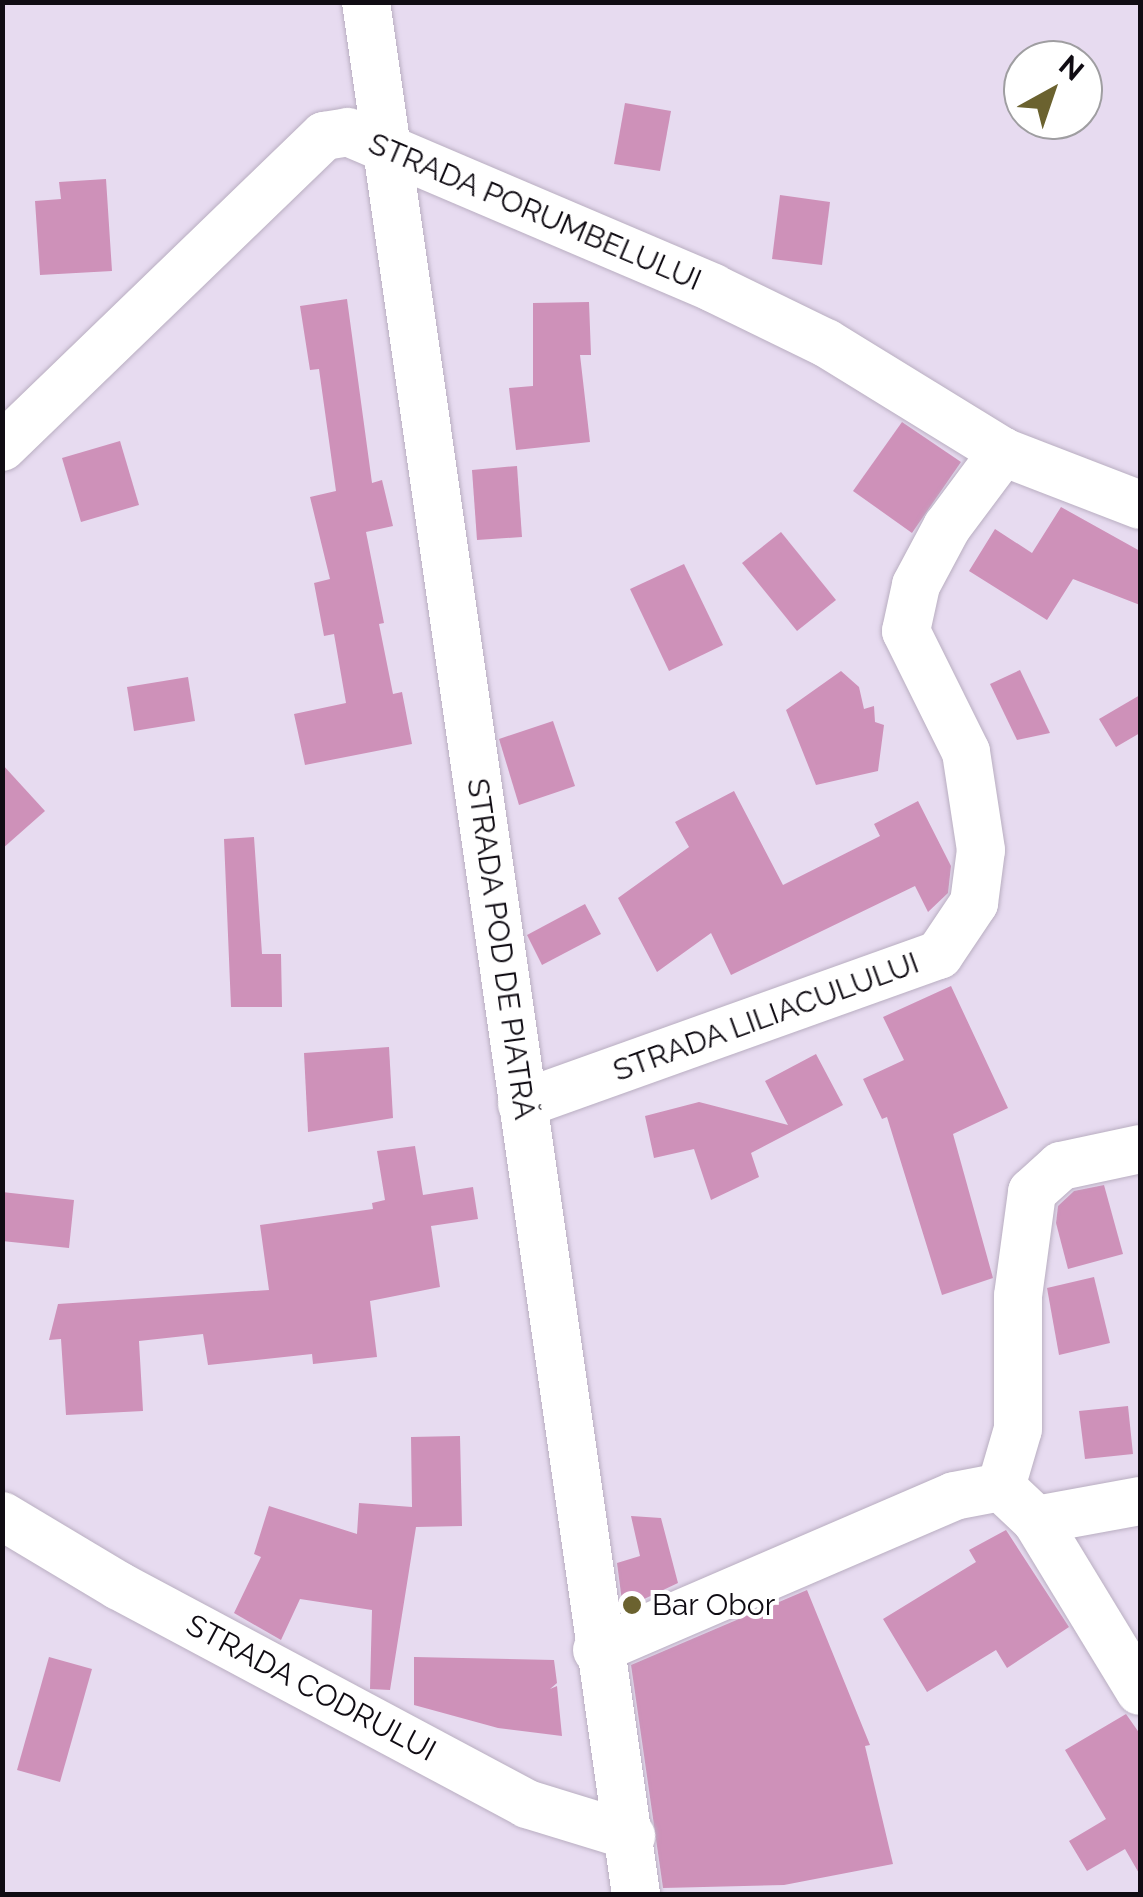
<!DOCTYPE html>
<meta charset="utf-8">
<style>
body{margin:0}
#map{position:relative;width:1143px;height:1897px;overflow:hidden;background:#e7dbf0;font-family:Raleway,sans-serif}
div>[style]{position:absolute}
.building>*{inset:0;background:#ce91b9}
.roads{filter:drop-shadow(0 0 2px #b9aec1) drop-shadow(0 0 2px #b9aec1)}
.minor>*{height:48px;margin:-24px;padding:0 24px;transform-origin:24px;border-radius:24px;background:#fff}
.dots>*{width:28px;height:28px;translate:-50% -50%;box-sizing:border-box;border:5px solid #fff;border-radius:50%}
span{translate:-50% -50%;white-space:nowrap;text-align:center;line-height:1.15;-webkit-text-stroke:8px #fff;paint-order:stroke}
.street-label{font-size:30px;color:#100c13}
.poi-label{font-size:30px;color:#100c13}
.left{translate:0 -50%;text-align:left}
.frame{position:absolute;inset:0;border:5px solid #100c13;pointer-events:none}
.north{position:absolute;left:1003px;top:40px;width:100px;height:100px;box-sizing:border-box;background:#fff;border:2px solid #9f9ea1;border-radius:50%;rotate:40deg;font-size:28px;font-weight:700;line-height:40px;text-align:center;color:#100c13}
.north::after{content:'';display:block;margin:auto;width:35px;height:45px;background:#6b622f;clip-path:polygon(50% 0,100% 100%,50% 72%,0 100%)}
</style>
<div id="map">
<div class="building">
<i style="clip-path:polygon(625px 103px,671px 111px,660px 171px,614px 164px)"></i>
<i style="clip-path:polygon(106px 179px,112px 271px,40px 275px,35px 201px,61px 199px,59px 182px)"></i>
<i style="clip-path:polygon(780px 195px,830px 202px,822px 265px,772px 259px)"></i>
<i style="clip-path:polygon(347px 299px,372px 483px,382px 480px,393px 526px,366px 532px,384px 623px,379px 624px,393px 694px,402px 692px,412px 744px,305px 765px,294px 714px,346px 703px,334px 634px,324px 636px,314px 583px,330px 579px,310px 497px,336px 491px,319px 369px,310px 370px,300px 306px)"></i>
<i style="clip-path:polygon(589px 302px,591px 355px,580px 355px,590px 442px,516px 450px,509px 388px,533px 386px,533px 303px)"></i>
<i style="clip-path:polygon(902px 422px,961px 462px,912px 533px,853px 491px)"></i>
<i style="clip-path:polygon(120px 441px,139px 505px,81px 522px,62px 458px)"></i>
<i style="clip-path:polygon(517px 466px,522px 537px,477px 540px,472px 470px)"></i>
<i style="clip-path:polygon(1061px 507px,1140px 551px,1140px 605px,1073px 579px,1047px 620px,969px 571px,995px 529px,1032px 553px)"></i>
<i style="clip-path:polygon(781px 532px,836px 600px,797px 631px,742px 563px)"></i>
<i style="clip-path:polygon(684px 564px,723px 645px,669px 671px,630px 589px)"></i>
<i style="clip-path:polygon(1020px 670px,1050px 733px,1017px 740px,990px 684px)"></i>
<i style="clip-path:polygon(841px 671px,859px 687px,864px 709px,874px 706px,875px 722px,884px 725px,878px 771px,816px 785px,786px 710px)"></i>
<i style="clip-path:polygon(188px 677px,195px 721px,134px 731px,127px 687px)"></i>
<i style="clip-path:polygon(1140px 695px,1140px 733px,1116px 747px,1099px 719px)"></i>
<i style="clip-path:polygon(553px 721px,575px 786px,519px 805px,499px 739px)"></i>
<i style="clip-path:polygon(2px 764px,45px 811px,2px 849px)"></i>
<i style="clip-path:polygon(734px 791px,783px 885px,880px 836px,874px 824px,918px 801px,951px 866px,948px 893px,928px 912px,915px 886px,731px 975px,711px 933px,657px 972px,618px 898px,689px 847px,675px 822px)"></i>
<i style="clip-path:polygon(254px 837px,262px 954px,281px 954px,282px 1007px,231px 1007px,224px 839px)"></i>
<i style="clip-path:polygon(585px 904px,601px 934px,542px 965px,527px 935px)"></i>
<i style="clip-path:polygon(951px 986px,1008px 1108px,953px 1134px,993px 1278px,942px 1295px,887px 1117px,882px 1119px,863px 1079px,904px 1060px,883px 1017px)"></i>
<i style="clip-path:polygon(389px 1047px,393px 1118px,308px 1132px,304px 1053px)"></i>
<i style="clip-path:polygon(816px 1054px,843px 1105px,751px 1153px,759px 1177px,711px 1200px,694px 1149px,654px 1158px,645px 1116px,699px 1102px,788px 1125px,765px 1081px)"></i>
<i style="clip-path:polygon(415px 1146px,423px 1195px,473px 1187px,478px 1219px,431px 1226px,440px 1287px,370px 1301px,377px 1357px,313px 1364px,312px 1354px,208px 1365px,203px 1334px,139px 1341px,143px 1411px,66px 1415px,61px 1339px,49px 1340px,58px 1304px,269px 1290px,260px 1225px,373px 1209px,372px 1203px,385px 1200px,377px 1151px)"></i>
<i style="clip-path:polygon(1104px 1185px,1123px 1254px,1068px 1269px,1056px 1223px,1058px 1206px,1074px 1191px)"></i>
<i style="clip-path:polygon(2px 1192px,74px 1200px,69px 1248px,2px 1241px)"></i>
<i style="clip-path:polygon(1094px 1277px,1110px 1343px,1059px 1355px,1047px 1288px)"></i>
<i style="clip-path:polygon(1128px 1406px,1133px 1454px,1085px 1459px,1079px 1411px)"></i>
<i style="clip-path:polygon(460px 1436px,462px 1526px,416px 1527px,390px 1690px,370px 1689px,372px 1610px,300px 1599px,281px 1640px,234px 1613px,261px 1557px,254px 1554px,269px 1506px,357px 1534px,359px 1503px,412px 1507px,411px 1437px)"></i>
<i style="clip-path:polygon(631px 1516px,661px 1518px,678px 1583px,623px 1609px,617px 1563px,640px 1556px)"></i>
<i style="clip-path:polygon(1006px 1530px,1069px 1627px,1007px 1668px,996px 1650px,927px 1692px,883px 1619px,976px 1562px,969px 1550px)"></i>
<i style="clip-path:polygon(807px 1590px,870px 1745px,865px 1746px,893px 1864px,784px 1885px,663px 1888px,631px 1665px)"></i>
<i style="clip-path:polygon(49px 1657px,92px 1669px,60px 1782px,17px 1770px)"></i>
<i style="clip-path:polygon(414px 1657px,554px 1660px,557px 1683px,550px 1689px,557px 1686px,562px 1736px,498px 1728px,414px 1705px)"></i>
<i style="clip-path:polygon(1126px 1714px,1140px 1734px,1140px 1875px,1125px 1849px,1087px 1871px,1069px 1841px,1106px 1819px,1065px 1750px)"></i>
</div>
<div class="roads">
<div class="minor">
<i style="left:366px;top:2px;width:1911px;rotate:81.88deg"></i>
<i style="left:2px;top:447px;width:448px;rotate:-44deg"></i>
<i style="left:324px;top:136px;width:24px;rotate:-9deg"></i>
<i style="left:348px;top:132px;width:397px;rotate:23.1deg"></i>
<i style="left:713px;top:288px;width:126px;rotate:26deg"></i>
<i style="left:826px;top:343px;width:208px;rotate:31.6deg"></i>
<i style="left:1003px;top:452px;width:147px;rotate:21.1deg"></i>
<i style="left:522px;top:1104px;width:443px;rotate:-19.7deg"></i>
<i style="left:939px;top:955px;width:63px;rotate:-56.1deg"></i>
<i style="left:974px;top:903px;width:53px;rotate:-82.5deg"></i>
<i style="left:981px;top:850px;width:99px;rotate:-98.7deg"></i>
<i style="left:966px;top:752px;width:135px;rotate:-116.4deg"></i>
<i style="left:906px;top:631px;width:47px;rotate:-77.7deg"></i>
<i style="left:916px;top:585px;width:66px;rotate:-61.9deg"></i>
<i style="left:947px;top:527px;width:94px;rotate:-53.3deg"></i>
<i style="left:1001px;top:1487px;width:60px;rotate:-73.7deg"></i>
<i style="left:1018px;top:1429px;width:133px;rotate:-90deg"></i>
<i style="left:1018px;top:1296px;width:105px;rotate:-82.3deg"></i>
<i style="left:1032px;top:1192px;width:39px;rotate:-42deg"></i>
<i style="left:1061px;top:1166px;width:81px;rotate:-12.1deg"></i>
<i style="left:2px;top:1516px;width:136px;rotate:30.9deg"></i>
<i style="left:119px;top:1586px;width:463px;rotate:28.1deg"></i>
<i style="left:527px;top:1804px;width:109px;rotate:17.1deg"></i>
<i style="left:1036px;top:1520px;width:200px;rotate:58.7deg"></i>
<i style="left:597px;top:1650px;width:389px;rotate:-23.3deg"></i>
<i style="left:954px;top:1496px;width:48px;rotate:-10.8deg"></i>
<i style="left:1001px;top:1487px;width:48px;rotate:43.3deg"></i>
<i style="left:1036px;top:1520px;width:106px;rotate:-10.4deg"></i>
</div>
</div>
<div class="dots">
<i style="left:632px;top:1605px;background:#6b622f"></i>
</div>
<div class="street-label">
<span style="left:535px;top:212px;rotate:23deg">STRADA PORUMBELULUI</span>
<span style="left:501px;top:949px;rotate:82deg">STRADA POD DE PIATRĂ</span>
<span style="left:766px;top:1017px;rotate:-20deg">STRADA LILIACULULUI</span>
<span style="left:311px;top:1688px;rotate:28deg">STRADA CODRULUI</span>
</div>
<div class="poi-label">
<span class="left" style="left:652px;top:1605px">Bar Obor</span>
</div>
<div class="frame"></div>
<div class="north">N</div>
</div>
